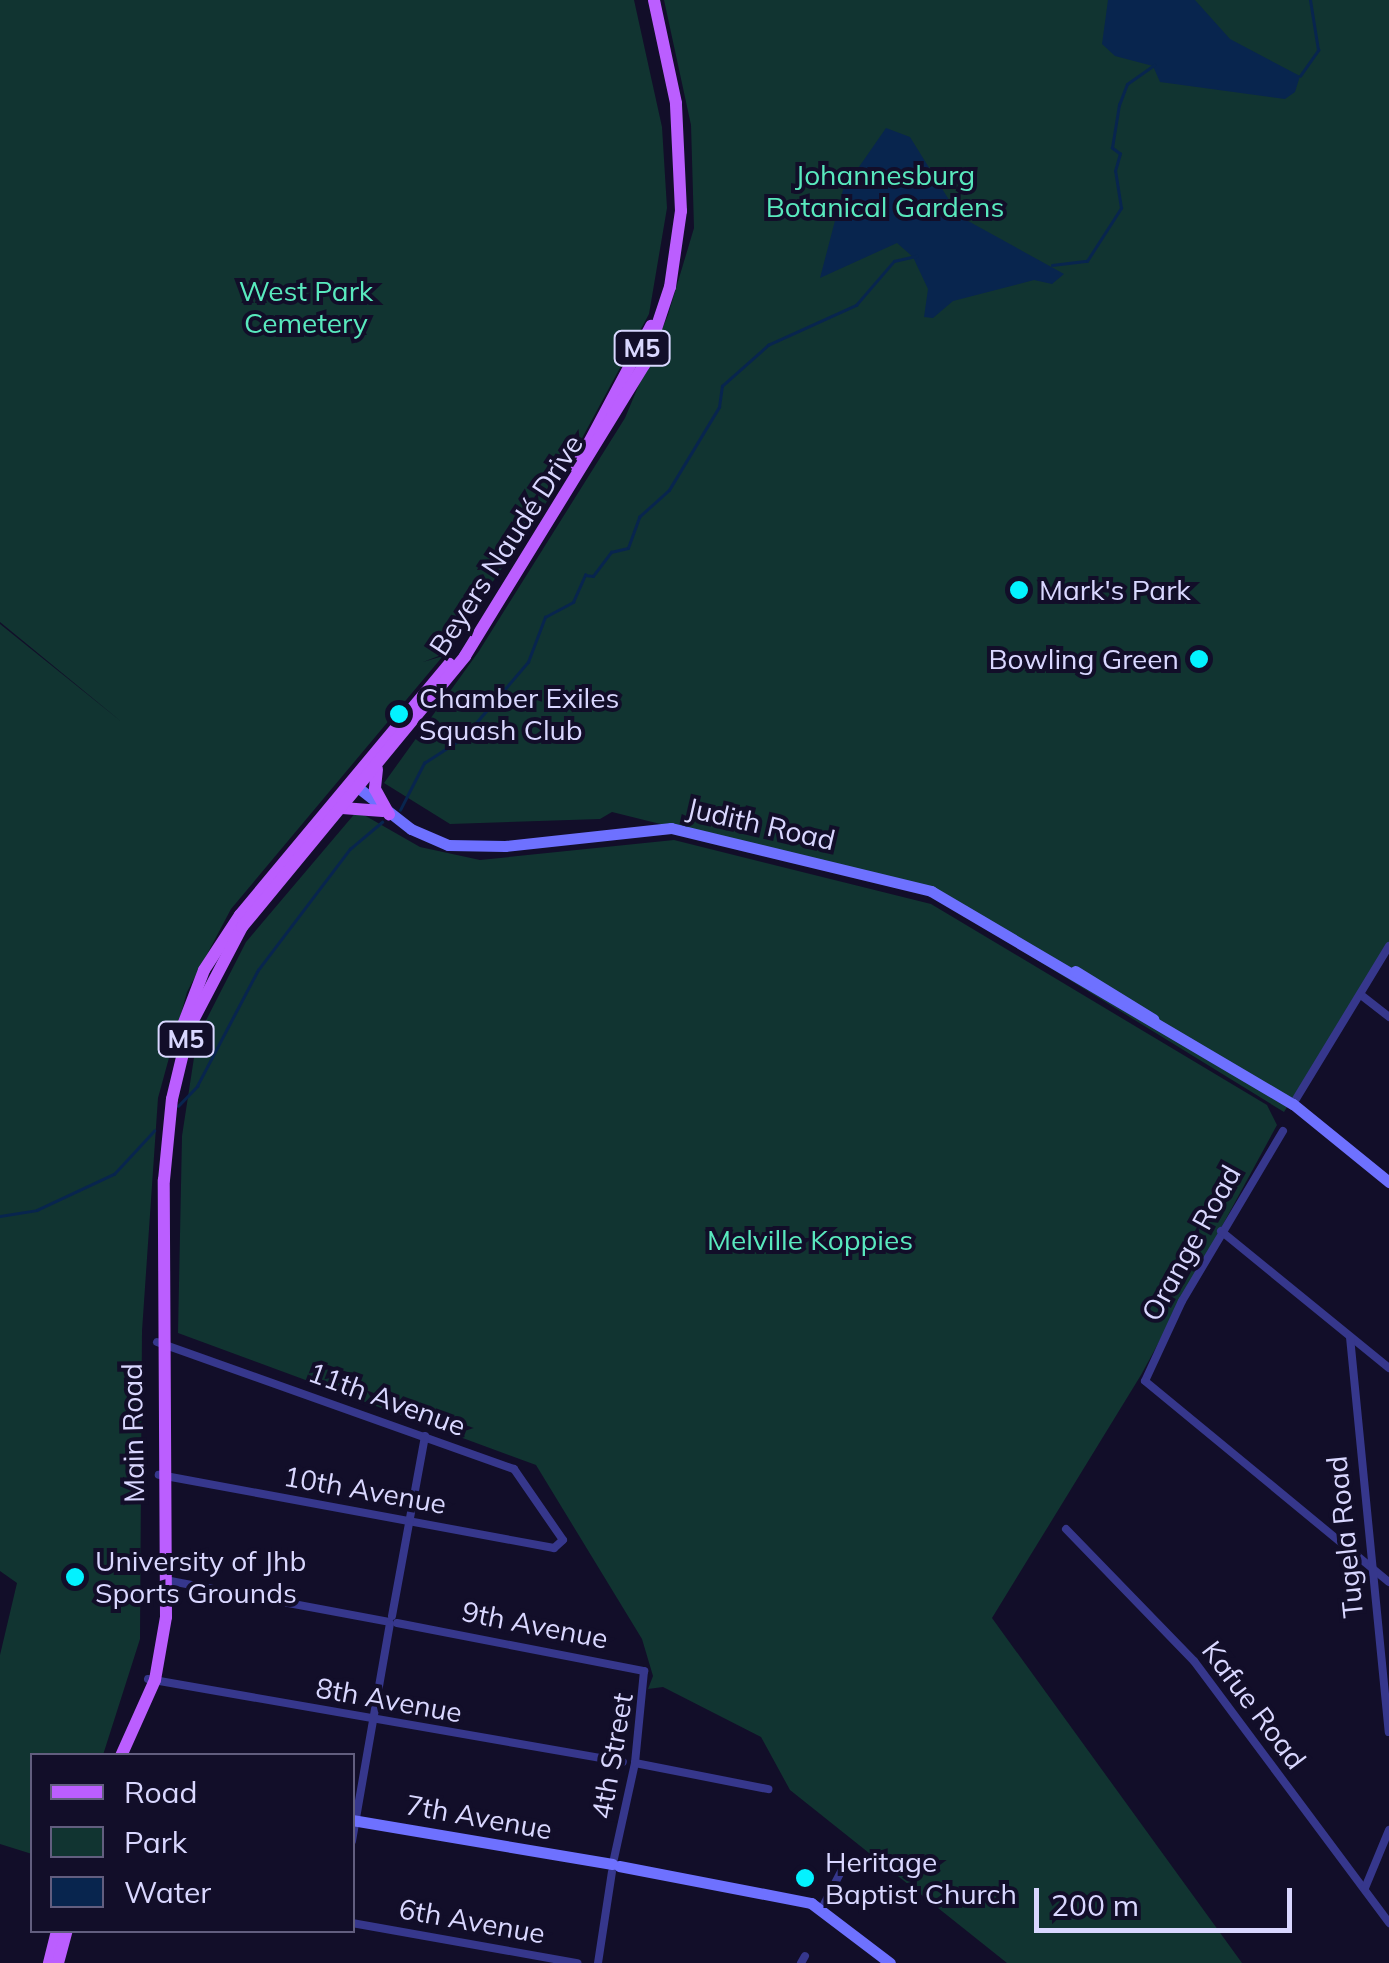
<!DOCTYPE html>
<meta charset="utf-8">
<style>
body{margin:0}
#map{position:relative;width:1389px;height:1963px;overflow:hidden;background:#120e29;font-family:Mulish,sans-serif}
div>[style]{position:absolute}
.green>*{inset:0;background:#113431}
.water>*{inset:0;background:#08254e}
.stream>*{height:2.5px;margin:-1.25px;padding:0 1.25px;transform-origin:1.25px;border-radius:1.25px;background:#08254e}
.street>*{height:8px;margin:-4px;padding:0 4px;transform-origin:4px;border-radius:4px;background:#36378c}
.secondary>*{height:11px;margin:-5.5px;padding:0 5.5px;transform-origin:5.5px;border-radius:5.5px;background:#6e71ff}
.primary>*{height:12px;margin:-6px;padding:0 6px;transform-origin:6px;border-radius:6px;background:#bb5eff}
.dots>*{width:28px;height:28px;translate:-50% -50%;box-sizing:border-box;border:5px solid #120e29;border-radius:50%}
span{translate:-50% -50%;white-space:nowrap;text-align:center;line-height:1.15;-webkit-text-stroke:8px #120e29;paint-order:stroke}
.shield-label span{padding:2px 8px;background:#120e29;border:2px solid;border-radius:8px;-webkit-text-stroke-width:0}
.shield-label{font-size:25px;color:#d9d7ff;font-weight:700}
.park-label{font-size:28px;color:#59e9be}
.street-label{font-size:28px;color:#d9d7ff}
.poi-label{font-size:28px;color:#d9d7ff}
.left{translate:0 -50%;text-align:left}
.right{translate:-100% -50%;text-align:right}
.legend{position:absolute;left:30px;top:1753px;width:325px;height:180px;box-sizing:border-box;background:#120e29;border:2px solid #625e7f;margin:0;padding:12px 18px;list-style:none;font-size:30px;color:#d9d7ff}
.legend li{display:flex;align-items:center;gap:20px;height:50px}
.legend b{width:50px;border:2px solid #625e7f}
.scale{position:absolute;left:1034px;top:1888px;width:258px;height:45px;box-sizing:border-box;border:5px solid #d9d7ff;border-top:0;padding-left:12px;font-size:30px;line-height:35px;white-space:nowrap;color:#d9d7ff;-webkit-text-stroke:8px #120e29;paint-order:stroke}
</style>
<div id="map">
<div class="green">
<i style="clip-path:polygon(0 0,634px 0,662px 127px,667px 208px,649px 314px,552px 494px,444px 654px,423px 662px,443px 656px,231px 909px,187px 992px,158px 1098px,142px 1331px,140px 1639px,103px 1755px,32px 1756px,32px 1854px,0 1844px,0 1655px,17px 1583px,0 1571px,0 624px,123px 723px,0 622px)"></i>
<i style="clip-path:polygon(664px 0,1389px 0,1389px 944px,1284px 1112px,922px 889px,612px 812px,600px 819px,450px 824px,384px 783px,479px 651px,625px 418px,668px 315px,694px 228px,691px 125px)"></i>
<i style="clip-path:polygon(357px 811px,420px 847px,480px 860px,674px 840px,931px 904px,1267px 1105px,1277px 1125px,1141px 1375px,992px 1618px,1242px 1963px,1007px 1963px,790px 1790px,761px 1737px,663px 1687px,648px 1689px,653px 1676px,642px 1639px,536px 1465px,178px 1333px,182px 1136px,197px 1038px,246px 942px)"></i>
</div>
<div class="water">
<i style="clip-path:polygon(1108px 0,1195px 0,1230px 39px,1300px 76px,1295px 92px,1285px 99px,1160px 82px,1153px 66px,1115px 56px,1102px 44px)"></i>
<i style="clip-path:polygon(886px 128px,910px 137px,959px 216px,1064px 274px,1052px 284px,1034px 280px,953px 301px,933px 318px,924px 317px,928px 289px,913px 257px,897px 243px,820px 278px,843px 190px)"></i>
</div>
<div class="stream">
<i style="left:1300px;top:76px;width:32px;rotate:-55deg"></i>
<i style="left:1318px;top:50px;width:51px;rotate:-99.1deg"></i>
<i style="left:1052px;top:265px;width:35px;rotate:-7deg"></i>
<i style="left:1087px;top:261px;width:63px;rotate:-57.3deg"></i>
<i style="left:1121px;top:208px;width:37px;rotate:-99deg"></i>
<i style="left:1115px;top:171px;width:18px;rotate:-74deg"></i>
<i style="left:1120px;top:154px;width:10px;rotate:-143deg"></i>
<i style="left:1112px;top:148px;width:44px;rotate:-80.8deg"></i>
<i style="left:1119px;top:105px;width:22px;rotate:-69deg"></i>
<i style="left:1127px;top:84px;width:33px;rotate:-35deg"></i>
<i style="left:400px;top:810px;width:53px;rotate:-62.9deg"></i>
<i style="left:424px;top:763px;width:46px;rotate:-32.7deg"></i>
<i style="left:463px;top:738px;width:100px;rotate:-49.5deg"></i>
<i style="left:528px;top:662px;width:48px;rotate:-69.3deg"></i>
<i style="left:545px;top:617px;width:32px;rotate:-28deg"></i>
<i style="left:573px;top:602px;width:30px;rotate:-66deg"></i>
<i style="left:585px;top:575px;width:8px;rotate:7deg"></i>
<i style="left:593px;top:576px;width:30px;rotate:-53deg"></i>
<i style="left:611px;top:552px;width:17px;rotate:-13deg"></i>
<i style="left:628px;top:548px;width:33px;rotate:-70deg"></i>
<i style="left:639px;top:517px;width:40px;rotate:-42deg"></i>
<i style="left:669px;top:490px;width:97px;rotate:-58.9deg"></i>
<i style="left:719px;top:407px;width:21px;rotate:-82deg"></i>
<i style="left:722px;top:386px;width:62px;rotate:-41.7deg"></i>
<i style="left:768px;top:345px;width:97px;rotate:-24.4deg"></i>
<i style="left:856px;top:305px;width:58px;rotate:-49.2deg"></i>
<i style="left:894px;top:261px;width:23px;rotate:-13deg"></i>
<i style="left:178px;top:1106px;width:28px;rotate:-46deg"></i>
<i style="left:197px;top:1086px;width:131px;rotate:-62.3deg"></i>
<i style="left:258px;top:970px;width:152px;rotate:-52.8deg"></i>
<i style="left:350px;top:849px;width:42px;rotate:-40.2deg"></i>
<i style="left:0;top:1216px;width:37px;rotate:-9deg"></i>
<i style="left:37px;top:1210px;width:85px;rotate:-25.1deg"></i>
<i style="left:114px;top:1174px;width:59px;rotate:-47.1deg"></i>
</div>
<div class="street">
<i style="left:1361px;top:995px;width:36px;rotate:38deg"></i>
<i style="left:1293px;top:1104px;width:185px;rotate:-58.7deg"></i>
<i style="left:1283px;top:1131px;width:198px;rotate:120.7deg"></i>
<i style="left:1182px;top:1301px;width:88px;rotate:114.8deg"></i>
<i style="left:1145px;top:1381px;width:316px;rotate:39.5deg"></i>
<i style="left:1221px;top:1231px;width:217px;rotate:39.2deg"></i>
<i style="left:1350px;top:1337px;width:397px;rotate:84.4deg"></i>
<i style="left:157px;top:1342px;width:379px;rotate:19.6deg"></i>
<i style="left:514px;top:1469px;width:86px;rotate:55.4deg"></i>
<i style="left:563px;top:1540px;width:12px;rotate:138deg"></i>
<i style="left:554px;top:1548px;width:402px;rotate:-169.5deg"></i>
<i style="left:1066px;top:1529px;width:184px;rotate:45.9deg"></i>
<i style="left:1194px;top:1661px;width:327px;rotate:53.3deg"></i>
<i style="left:165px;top:1580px;width:228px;rotate:10.6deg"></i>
<i style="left:392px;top:1616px;width:183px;rotate:-79.6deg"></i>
<i style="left:397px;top:1623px;width:252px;rotate:11deg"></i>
<i style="left:644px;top:1671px;width:92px;rotate:95.6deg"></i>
<i style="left:635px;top:1763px;width:102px;rotate:102.4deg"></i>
<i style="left:148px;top:1679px;width:482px;rotate:9.9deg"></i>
<i style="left:635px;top:1763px;width:136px;rotate:11.1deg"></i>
<i style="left:352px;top:1841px;width:220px;rotate:-80.1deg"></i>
<i style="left:1365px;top:1888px;width:63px;rotate:-67.5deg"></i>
<i style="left:822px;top:1908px;width:52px;rotate:-62.4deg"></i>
<i style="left:352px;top:1923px;width:229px;rotate:10.1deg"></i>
<i style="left:598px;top:1963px;width:92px;rotate:-81.3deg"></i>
<i style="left:801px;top:1963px;width:8px;rotate:-60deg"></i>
</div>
<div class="secondary">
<i style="left:351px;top:782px;width:76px;rotate:38.1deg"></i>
<i style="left:411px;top:829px;width:40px;rotate:23.4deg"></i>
<i style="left:448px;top:845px;width:57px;rotate:1deg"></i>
<i style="left:505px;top:846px;width:167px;rotate:-6.2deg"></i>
<i style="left:671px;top:828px;width:268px;rotate:13.6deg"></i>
<i style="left:931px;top:891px;width:420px;rotate:30.5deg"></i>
<i style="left:1293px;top:1104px;width:124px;rotate:39.1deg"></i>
<i style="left:1075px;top:971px;width:92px;rotate:31.6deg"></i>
<i style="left:352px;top:1820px;width:264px;rotate:9.6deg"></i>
<i style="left:619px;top:1866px;width:196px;rotate:10.9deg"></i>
<i style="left:811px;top:1903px;width:99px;rotate:37.2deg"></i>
</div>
<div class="primary">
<i style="left:576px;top:467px;width:160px;rotate:-62deg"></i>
<i style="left:377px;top:769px;width:20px;rotate:96deg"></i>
<i style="left:375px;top:789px;width:29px;rotate:61deg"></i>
<i style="left:342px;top:808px;width:41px;rotate:4.2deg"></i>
<i style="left:180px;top:1033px;width:67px;rotate:-69.1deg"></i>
<i style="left:204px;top:970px;width:66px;rotate:-56.8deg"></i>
<i style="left:240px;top:915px;width:327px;rotate:-50.2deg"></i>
<i style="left:121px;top:1756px;width:83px;rotate:-65.9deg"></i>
<i style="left:155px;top:1680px;width:64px;rotate:-80.1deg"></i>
<i style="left:166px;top:1617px;width:437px;rotate:-90.3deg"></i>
<i style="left:164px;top:1180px;width:81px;rotate:-84.4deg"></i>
<i style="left:172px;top:1099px;width:73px;rotate:-76.5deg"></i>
<i style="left:189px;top:1028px;width:114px;rotate:-62.3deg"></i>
<i style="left:242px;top:927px;width:351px;rotate:-50.5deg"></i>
<i style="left:465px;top:656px;width:342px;rotate:-58.4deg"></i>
<i style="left:644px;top:365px;width:82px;rotate:-71.6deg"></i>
<i style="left:670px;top:287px;width:77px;rotate:-81.8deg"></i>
<i style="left:681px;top:211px;width:108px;rotate:-92.7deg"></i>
<i style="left:676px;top:103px;width:105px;rotate:-102.1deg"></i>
<i style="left:49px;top:1963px;width:34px;rotate:-76deg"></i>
<i style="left:58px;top:1963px;width:34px;rotate:-75deg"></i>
</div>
<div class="dots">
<i style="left:1019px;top:590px;background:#03f2ff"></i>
<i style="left:1199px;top:659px;background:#03f2ff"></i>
<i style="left:399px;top:714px;background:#03f2ff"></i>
<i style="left:75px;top:1577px;background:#03f2ff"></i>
<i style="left:805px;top:1878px;background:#03f2ff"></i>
</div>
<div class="shield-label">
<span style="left:642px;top:348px">M5</span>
<span style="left:186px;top:1039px">M5</span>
</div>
<div class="park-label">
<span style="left:885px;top:191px">Johannesburg<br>Botanical Gardens</span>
<span style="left:306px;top:307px">West Park<br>Cemetery</span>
<span style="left:810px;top:1240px">Melville Koppies</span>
</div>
<div class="street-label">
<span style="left:506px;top:545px;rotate:-57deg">Beyers Naudé Drive</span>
<span style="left:761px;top:824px;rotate:13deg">Judith Road</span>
<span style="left:1191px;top:1243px;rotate:-61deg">Orange Road</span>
<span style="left:387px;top:1399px;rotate:20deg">11th Avenue</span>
<span style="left:133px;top:1433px;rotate:-91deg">Main Road</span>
<span style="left:365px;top:1490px;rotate:10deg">10th Avenue</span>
<span style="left:1345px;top:1537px;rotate:-96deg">Tugela Road</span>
<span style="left:535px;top:1625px;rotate:11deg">9th Avenue</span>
<span style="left:389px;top:1700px;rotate:10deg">8th Avenue</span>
<span style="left:1254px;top:1705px;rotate:53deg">Kafue Road</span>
<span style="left:612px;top:1756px;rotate:-80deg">4th Street</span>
<span style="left:479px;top:1817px;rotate:10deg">7th Avenue</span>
<span style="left:472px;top:1921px;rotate:10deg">6th Avenue</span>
</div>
<div class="poi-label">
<span class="left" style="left:1039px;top:590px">Mark's Park</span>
<span class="right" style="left:1179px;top:659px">Bowling Green</span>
<span class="left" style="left:419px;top:714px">Chamber Exiles<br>Squash Club</span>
<span class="left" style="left:95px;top:1577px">University of Jhb<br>Sports Grounds</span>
<span class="left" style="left:825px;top:1878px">Heritage<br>Baptist Church</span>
</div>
<ul class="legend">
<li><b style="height:12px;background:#bb5eff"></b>Road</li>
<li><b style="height:28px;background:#113431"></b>Park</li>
<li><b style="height:28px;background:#08254e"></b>Water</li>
</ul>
<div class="scale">200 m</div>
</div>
